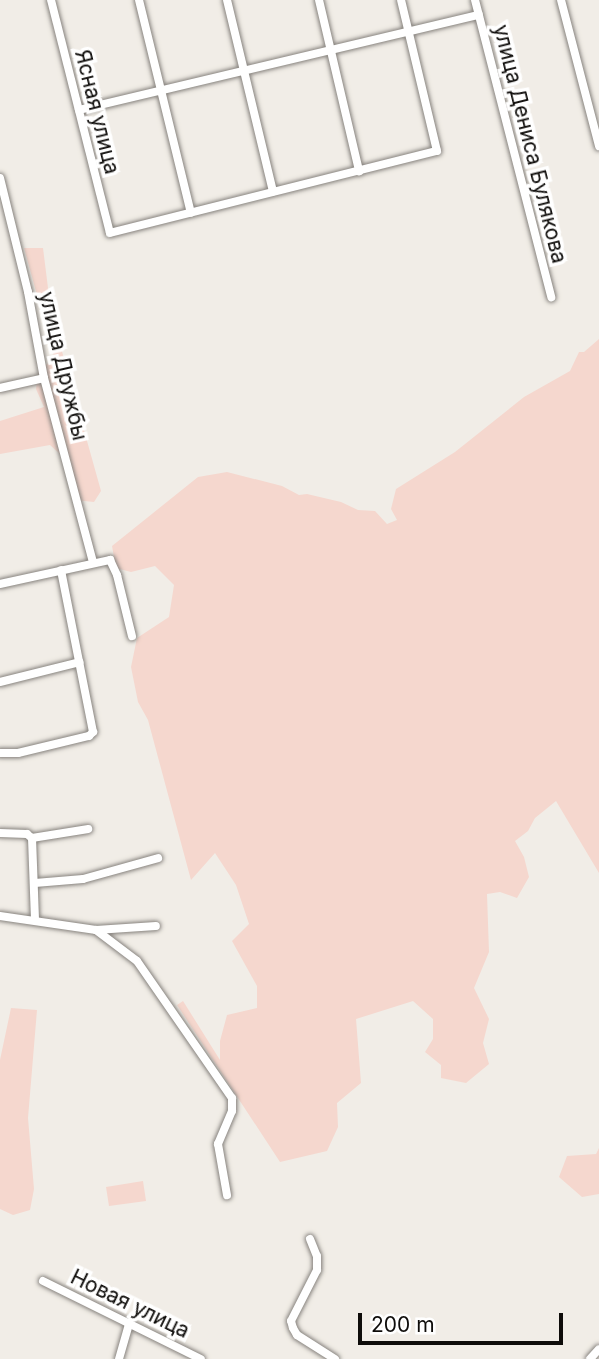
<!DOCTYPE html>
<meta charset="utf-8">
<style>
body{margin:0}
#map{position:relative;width:599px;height:1359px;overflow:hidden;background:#f1ede7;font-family:Inter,sans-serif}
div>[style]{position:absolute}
.green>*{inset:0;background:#f5d7ce}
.roads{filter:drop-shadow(0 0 2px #87837e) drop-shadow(0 0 2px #87837e)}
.street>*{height:8px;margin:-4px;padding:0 4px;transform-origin:4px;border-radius:4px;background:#fff}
span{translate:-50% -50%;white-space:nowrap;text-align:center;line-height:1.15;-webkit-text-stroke:7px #fff;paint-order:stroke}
.street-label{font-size:21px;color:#0e0c0a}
.scale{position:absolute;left:358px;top:1313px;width:205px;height:32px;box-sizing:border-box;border:4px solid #0e0c0a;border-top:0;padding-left:9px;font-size:21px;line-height:24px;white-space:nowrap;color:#0e0c0a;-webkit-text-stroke:5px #fff;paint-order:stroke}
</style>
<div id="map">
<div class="green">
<i style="clip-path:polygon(24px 248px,43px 248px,51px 312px,101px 491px,94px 502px,75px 500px,61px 455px,50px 445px,0 454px,0 421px,44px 407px,36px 389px,39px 368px,55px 360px)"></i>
<i style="clip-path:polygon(599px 339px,599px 873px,556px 801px,535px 818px,528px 831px,515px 841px,524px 857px,529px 877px,517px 898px,500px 892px,487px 894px,489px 952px,474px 988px,489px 1019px,483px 1043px,489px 1064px,466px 1083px,441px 1078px,441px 1065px,425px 1052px,433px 1039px,433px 1019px,413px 1001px,356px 1019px,361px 1083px,337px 1103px,338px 1127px,327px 1151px,280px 1162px,177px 1005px,183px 1001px,220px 1060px,220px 1041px,227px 1015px,257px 1008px,257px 986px,232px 941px,249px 924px,236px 885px,215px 853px,191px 880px,148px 720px,138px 702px,131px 667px,137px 638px,169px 617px,174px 585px,155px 566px,131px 572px,116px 568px,112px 546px,198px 477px,227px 472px,282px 486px,299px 495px,307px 494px,341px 502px,358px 510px,375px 511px,387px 524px,397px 520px,391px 509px,396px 489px,455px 452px,524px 397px,570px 371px,579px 352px,584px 352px)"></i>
<i style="clip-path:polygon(11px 1008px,37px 1010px,28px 1118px,34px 1189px,30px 1210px,13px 1215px,0 1209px,0 1060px)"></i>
<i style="clip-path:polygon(599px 1148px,599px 1194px,582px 1197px,559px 1177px,567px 1156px,596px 1154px)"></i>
<i style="clip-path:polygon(143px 1181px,146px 1201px,109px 1206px,106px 1187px)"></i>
</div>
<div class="roads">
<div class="street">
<i style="left:51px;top:0;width:240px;rotate:75.8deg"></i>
<i style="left:110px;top:233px;width:337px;rotate:-14.1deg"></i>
<i style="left:437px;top:151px;width:155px;rotate:-103.4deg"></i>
<i style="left:139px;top:0;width:219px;rotate:76.3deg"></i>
<i style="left:227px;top:0;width:197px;rotate:76.5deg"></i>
<i style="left:319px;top:0;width:176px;rotate:76.8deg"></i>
<i style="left:475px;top:0;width:307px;rotate:75.6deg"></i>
<i style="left:561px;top:0;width:151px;rotate:75.4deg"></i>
<i style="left:79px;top:110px;width:411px;rotate:-13.4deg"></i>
<i style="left:0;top:178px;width:117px;rotate:76.2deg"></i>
<i style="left:28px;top:292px;width:87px;rotate:79.5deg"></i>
<i style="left:44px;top:378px;width:190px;rotate:75.1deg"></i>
<i style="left:0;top:388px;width:45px;rotate:-12.8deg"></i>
<i style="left:0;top:584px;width:113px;rotate:-12.3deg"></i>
<i style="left:110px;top:560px;width:17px;rotate:65deg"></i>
<i style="left:117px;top:575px;width:63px;rotate:76.2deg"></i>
<i style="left:0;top:682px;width:82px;rotate:-14deg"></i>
<i style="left:0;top:753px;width:18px"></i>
<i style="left:18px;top:753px;width:73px;rotate:-13.5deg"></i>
<i style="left:89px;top:736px;width:6px;rotate:-45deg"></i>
<i style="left:93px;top:732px;width:165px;rotate:-101.2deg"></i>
<i style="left:0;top:833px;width:27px;rotate:2deg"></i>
<i style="left:27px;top:834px;width:6px;rotate:39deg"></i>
<i style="left:32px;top:838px;width:57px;rotate:-9.1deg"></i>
<i style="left:32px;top:838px;width:81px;rotate:87.9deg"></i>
<i style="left:35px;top:883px;width:48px;rotate:-4.8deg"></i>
<i style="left:83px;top:879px;width:78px;rotate:-15.6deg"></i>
<i style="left:0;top:916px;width:97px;rotate:8.3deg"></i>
<i style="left:96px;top:930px;width:51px;rotate:37.1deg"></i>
<i style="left:137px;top:961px;width:167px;rotate:55.3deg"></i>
<i style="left:232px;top:1098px;width:13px;rotate:90deg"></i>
<i style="left:232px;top:1111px;width:36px;rotate:113deg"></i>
<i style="left:218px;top:1144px;width:52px;rotate:80deg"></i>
<i style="left:96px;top:930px;width:60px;rotate:-3.8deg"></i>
<i style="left:310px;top:1239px;width:18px;rotate:68deg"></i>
<i style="left:317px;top:1256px;width:14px;rotate:90deg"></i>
<i style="left:317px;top:1270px;width:57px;rotate:117deg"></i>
<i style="left:291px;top:1321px;width:7px;rotate:74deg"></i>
<i style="left:293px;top:1328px;width:8px;rotate:60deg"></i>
<i style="left:297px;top:1335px;width:45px;rotate:32.3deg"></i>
<i style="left:43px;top:1281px;width:176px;rotate:26.3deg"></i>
<i style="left:119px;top:1359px;width:37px;rotate:-74deg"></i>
<i style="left:590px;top:1359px;width:13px;rotate:-48deg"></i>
</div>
</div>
<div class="street-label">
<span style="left:97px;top:112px;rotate:76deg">Ясная улица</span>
<span style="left:530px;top:144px;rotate:76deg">улица Дениса Булякова</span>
<span style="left:63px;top:366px;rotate:77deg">улица Дружбы</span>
<span style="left:130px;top:1304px;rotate:26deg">Новая улица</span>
</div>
<div class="scale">200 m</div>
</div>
